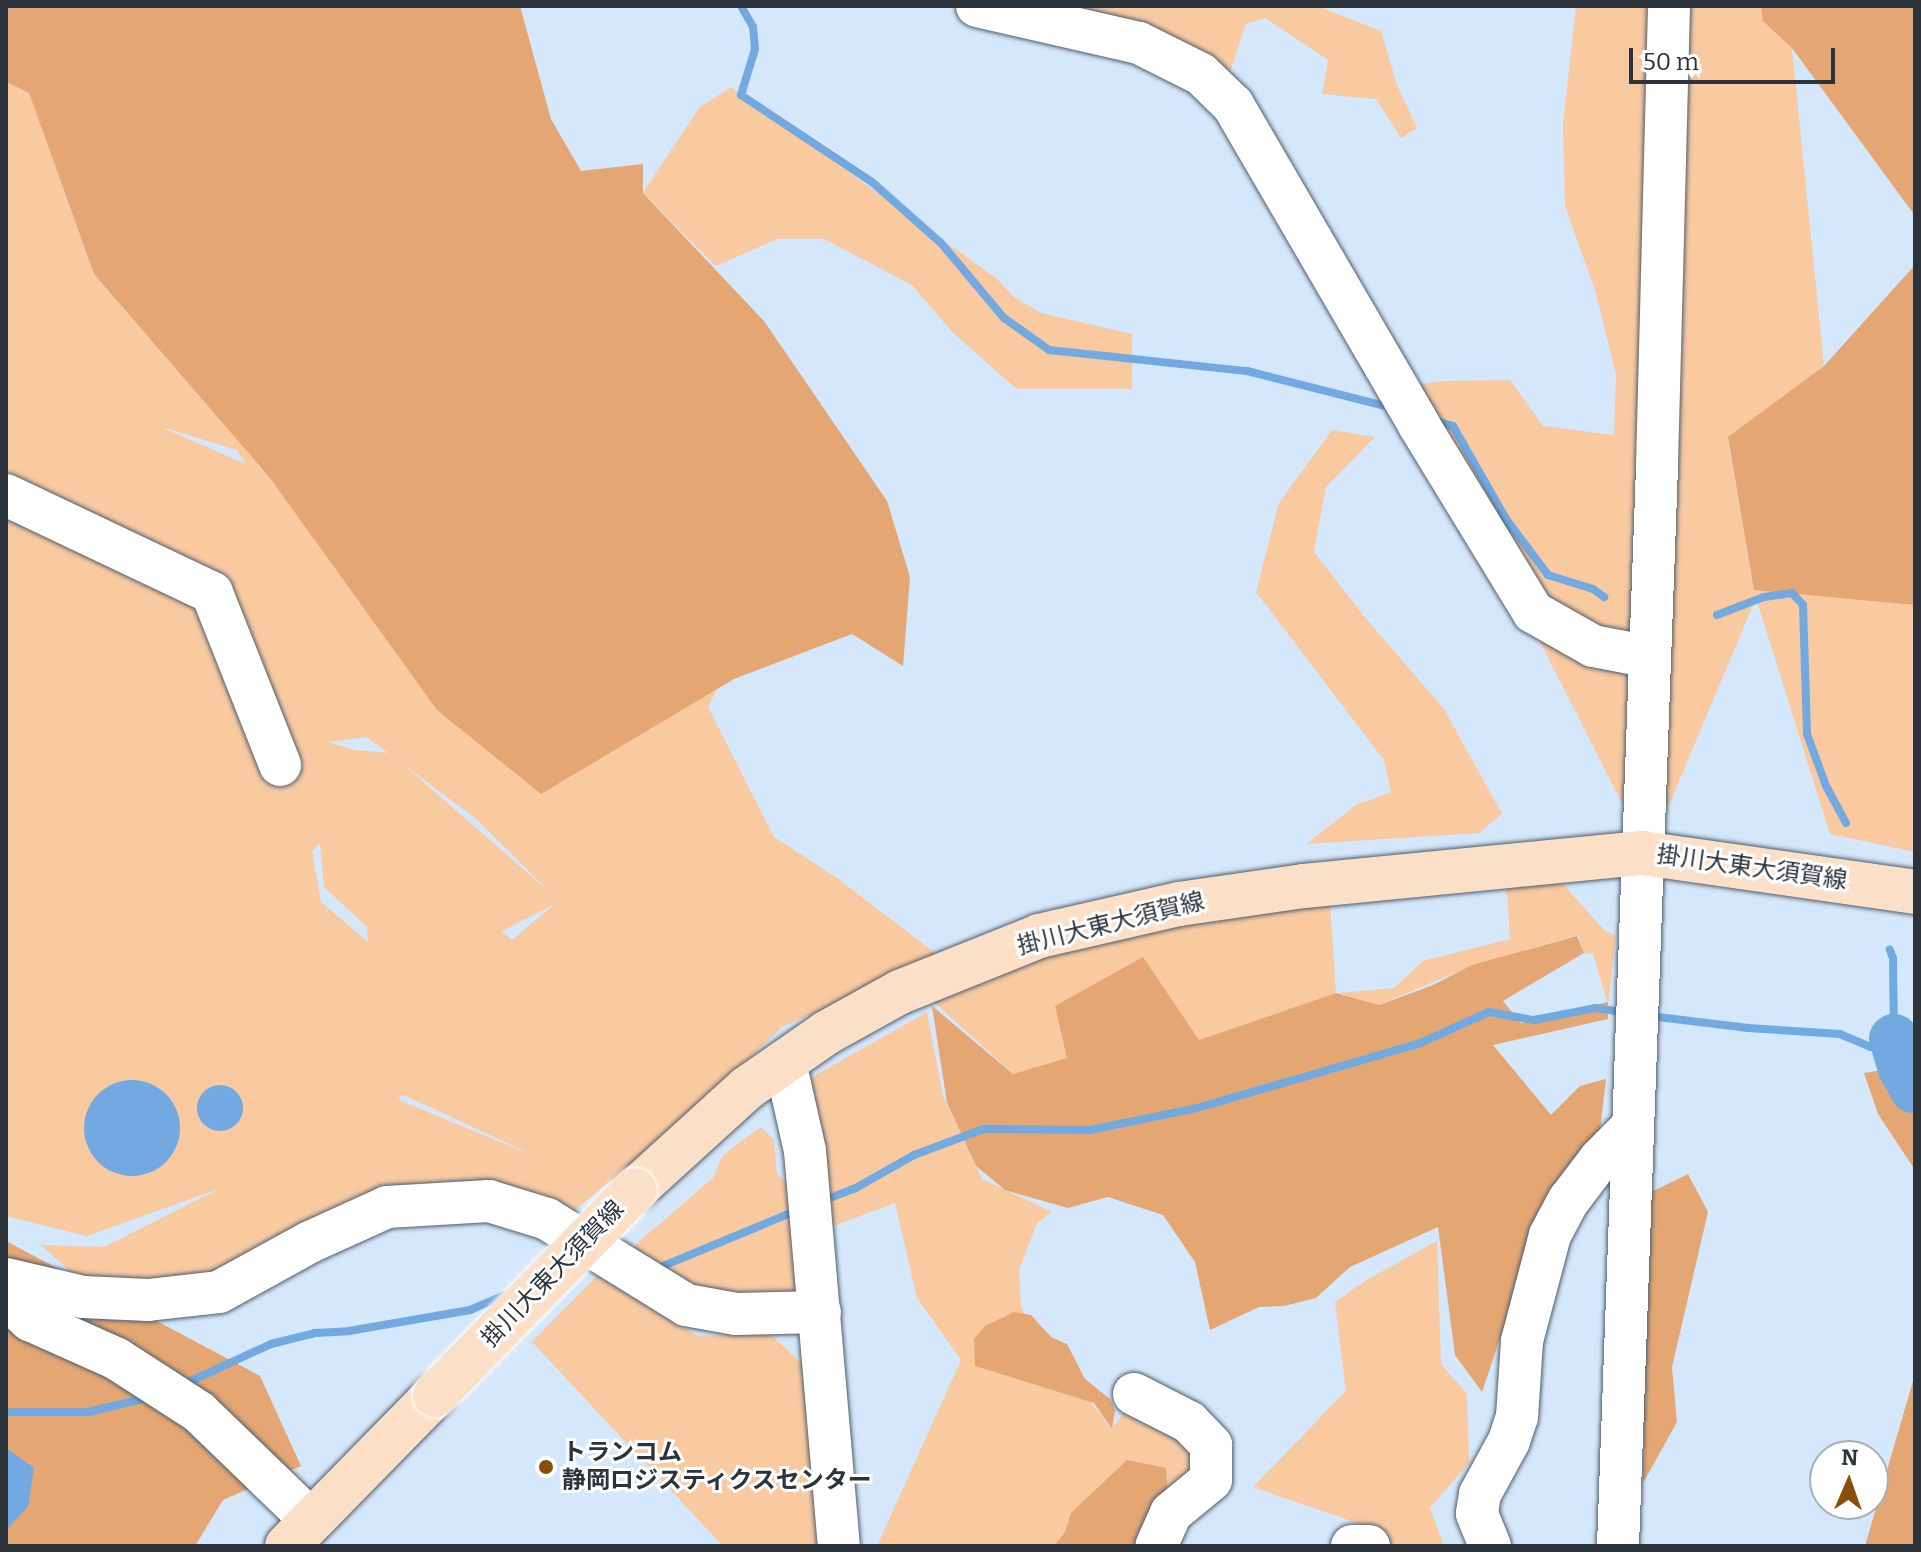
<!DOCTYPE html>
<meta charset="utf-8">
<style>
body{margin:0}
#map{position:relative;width:1921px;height:1552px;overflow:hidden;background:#d5e7fa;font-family:Bitter,"Noto Sans JP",serif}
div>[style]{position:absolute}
.green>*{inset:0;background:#f9c9a0}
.forest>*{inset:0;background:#e4a773}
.water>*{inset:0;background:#72a9e0}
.round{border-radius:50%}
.stream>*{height:8px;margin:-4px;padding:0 4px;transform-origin:4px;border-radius:4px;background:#72a9e0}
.river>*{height:50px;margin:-25px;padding:0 25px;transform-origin:25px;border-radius:25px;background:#72a9e0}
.roads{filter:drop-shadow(0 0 2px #4e5e6e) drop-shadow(0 0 2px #4e5e6e)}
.minor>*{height:42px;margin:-21px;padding:0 21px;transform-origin:21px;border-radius:21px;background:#fff}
.major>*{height:44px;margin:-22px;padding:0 22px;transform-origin:22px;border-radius:22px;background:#fbdfc6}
.bridges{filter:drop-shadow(0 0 2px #fff) drop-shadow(0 0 2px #fff)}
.major-bridge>*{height:44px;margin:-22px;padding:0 22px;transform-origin:22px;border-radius:22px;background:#fbdfc6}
.dots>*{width:22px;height:22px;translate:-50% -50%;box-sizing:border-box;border:4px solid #fff;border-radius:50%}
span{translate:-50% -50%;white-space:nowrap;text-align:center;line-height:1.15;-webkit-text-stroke:6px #fff;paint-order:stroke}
.street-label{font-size:24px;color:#2c333a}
.poi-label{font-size:24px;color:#2c333a;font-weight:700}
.left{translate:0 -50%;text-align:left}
.frame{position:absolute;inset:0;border:8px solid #2c333a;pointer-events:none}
.north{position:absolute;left:1809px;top:1440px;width:80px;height:80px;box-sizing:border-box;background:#fff;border:2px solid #abadb0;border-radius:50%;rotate:2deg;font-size:22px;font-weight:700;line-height:32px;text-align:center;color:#2c333a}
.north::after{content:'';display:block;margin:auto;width:28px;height:36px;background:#894e0a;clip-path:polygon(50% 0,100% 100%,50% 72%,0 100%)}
.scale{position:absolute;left:1629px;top:48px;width:206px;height:36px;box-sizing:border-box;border:4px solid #2c333a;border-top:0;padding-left:10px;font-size:24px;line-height:28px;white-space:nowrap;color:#2c333a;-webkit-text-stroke:6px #fff;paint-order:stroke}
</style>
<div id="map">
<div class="green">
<i style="clip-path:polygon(1020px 6px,1317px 6px,1381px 31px,1397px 85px,1417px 128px,1401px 138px,1376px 99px,1322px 94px,1328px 60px,1265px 18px,1246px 24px,1227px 81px)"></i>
<i style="clip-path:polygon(1576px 6px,1784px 6px,1792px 48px,1824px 366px,1728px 438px,1754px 590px,1915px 603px,1915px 852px,1830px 834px,1756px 598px,1669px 805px,1626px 811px,1410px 386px,1444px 381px,1510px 380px,1543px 426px,1614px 435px,1616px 375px,1596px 293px,1565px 206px,1563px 125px)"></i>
<i style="clip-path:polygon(evenodd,6px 82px,29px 93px,94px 274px,270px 478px,725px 673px,708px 707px,774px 837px,837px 878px,940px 957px,782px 1027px,661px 1140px,571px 1213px,387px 1207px,198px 1294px,100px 1298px,41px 1245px,104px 1247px,221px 1188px,87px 1236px,6px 1216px,6px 82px,165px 428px,237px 450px,246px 464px,165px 429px,165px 428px,6px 82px,367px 737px,388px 753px,355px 750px,328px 742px,367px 737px,6px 82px,403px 764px,476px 819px,546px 888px,545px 888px,403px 764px,6px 82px,320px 843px,324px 887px,367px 927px,368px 942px,321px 902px,312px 851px,320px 843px,6px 82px,555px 904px,512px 940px,502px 931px,555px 904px,6px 82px,398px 1095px,406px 1096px,539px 1158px,401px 1101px,398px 1095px)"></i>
<i style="clip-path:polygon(731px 87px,997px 279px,1014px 297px,1041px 313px,1132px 334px,1132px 389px,1017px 389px,953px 333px,912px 285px,824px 239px,777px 239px,716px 266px,643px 193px,699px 108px)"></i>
<i style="clip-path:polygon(1332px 430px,1375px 437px,1326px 487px,1314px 552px,1363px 615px,1444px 709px,1502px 814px,1479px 833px,1306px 844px,1356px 805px,1391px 792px,1384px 760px,1256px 592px,1279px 503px)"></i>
<i style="clip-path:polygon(1506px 882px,1563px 884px,1604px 930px,1616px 936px,1608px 1004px,1593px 954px,1584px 953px,1578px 935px,1474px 965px,1378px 1005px,1339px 993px,1394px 988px,1423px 961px,1510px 939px)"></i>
<i style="clip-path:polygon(1330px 903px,1336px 993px,1199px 1040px,1067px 1058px,1013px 1074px,934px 1002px,1042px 956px,1123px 934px)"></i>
<i style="clip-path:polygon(927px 1012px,943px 1096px,982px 1179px,1052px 1212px,1037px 1223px,1019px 1270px,1021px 1307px,1057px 1375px,1030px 1383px,1090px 1401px,1112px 1429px,1131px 1403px,1211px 1445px,1156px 1546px,877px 1546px,961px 1360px,917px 1298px,895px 1203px,828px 1228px,811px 1118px,812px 1077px)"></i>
<i style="clip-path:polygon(761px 1127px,774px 1140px,777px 1174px,800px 1196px,801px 1300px,693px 1288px,627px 1252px,713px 1178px,723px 1155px)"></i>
<i style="clip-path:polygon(1437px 1241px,1441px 1364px,1467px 1394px,1469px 1463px,1430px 1508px,1444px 1546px,1394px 1546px,1360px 1524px,1253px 1487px,1346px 1391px,1335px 1302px,1365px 1281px)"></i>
<i style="clip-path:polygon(597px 1276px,698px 1336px,769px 1333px,811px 1372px,828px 1546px,723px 1546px,532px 1342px)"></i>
</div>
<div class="forest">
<i style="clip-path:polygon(6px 6px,520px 6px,551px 119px,581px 171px,643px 164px,643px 193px,764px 321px,887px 501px,910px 577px,903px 666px,852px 634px,734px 679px,541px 794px,437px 710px,270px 478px,94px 274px,29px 93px,6px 82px)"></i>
<i style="clip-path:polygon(1761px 6px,1915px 6px,1915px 221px,1913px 213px,1792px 48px,1763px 21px)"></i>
<i style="clip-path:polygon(1915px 265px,1915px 605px,1754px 590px,1728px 437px,1824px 366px)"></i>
<i style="clip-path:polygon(1577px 936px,1584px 953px,1503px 1001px,1521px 1023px,1608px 1002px,1608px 1019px,1493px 1045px,1551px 1115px,1580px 1086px,1606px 1079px,1599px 1140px,1547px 1198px,1482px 1392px,1455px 1355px,1438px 1227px,1350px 1267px,1316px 1298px,1284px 1306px,1259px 1307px,1210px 1330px,1195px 1262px,1163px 1215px,1108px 1197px,1068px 1208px,1005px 1190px,976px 1166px,947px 1103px,932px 1006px,1013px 1074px,1067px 1058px,1055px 1006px,1143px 957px,1199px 1040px,1336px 993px,1379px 1005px,1433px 985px,1472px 965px)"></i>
<i style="clip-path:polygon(1889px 1069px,1915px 1101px,1915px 1170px,1878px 1114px,1864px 1073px)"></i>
<i style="clip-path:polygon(1688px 1174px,1708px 1212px,1672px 1367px,1677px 1422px,1643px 1483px,1647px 1194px)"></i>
<i style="clip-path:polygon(6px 1241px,260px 1376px,301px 1466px,223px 1500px,195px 1546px,6px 1546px)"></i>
<i style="clip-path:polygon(1014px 1312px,1031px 1315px,1051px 1337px,1067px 1344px,1085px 1379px,1110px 1399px,1115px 1410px,1112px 1429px,1094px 1403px,975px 1366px,974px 1339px,985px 1326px)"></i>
<i style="clip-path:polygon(1915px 1374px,1915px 1546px,1865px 1546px)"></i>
<i style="clip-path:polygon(1127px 1460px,1166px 1468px,1167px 1486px,1152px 1546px,1054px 1546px,1065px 1532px,1071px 1513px)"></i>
</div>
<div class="water">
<i class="round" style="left:84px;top:1080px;width:96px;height:96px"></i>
<i class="round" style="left:197px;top:1085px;width:46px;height:46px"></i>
<i style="clip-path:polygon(6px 1448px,34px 1468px,28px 1507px,6px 1530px)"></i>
</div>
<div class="stream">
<i style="left:741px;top:6px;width:24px;rotate:60deg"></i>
<i style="left:753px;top:27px;width:22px;rotate:85deg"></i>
<i style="left:755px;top:49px;width:48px;rotate:106.9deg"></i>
<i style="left:741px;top:95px;width:157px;rotate:33.6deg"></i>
<i style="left:872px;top:182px;width:92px;rotate:41.5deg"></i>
<i style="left:941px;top:243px;width:98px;rotate:50deg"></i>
<i style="left:1004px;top:318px;width:55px;rotate:35.4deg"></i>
<i style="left:1049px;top:350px;width:199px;rotate:6.1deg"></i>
<i style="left:1247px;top:371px;width:151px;rotate:14.2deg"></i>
<i style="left:1433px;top:420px;width:21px;rotate:17deg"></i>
<i style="left:1453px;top:426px;width:107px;rotate:60.3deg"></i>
<i style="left:1506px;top:519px;width:70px;rotate:53.1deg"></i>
<i style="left:1548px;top:575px;width:47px;rotate:17.3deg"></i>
<i style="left:1593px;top:589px;width:14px;rotate:36deg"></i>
<i style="left:1717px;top:615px;width:50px;rotate:-21deg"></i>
<i style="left:1764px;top:597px;width:28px;rotate:-8deg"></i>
<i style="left:1792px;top:593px;width:16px;rotate:47deg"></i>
<i style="left:1803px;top:605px;width:129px;rotate:88.2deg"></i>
<i style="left:1807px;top:734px;width:55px;rotate:69.9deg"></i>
<i style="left:1826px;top:786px;width:42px;rotate:61.6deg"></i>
<i style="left:1650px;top:1016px;width:99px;rotate:7deg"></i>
<i style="left:1748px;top:1028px;width:92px;rotate:3.7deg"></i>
<i style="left:1840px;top:1034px;width:33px;rotate:23deg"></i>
<i style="left:1870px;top:1047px;width:25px;rotate:-18deg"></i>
<i style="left:1894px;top:1039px;width:81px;rotate:-90.7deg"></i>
<i style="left:1893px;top:958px;width:9px;rotate:-111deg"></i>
<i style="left:822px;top:1201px;width:34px;rotate:-21deg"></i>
<i style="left:854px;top:1189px;width:69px;rotate:-29.5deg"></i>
<i style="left:914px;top:1155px;width:75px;rotate:-20.4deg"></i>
<i style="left:984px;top:1129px;width:106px;rotate:0.5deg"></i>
<i style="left:1090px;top:1130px;width:109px;rotate:-11.6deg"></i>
<i style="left:1197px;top:1108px;width:230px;rotate:-16.2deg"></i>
<i style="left:1418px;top:1044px;width:78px;rotate:-24.3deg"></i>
<i style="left:1489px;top:1012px;width:46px;rotate:10.1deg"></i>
<i style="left:1534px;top:1020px;width:62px;rotate:-11.1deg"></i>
<i style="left:1595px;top:1008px;width:30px;rotate:8deg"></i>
<i style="left:656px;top:1269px;width:154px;rotate:-22.6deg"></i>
<i style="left:182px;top:1385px;width:98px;rotate:-24.7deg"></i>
<i style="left:271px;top:1344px;width:45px;rotate:-14deg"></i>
<i style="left:315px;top:1333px;width:34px;rotate:-3deg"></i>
<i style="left:349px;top:1331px;width:123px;rotate:-9.8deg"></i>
<i style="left:470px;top:1310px;width:39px;rotate:-23deg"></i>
<i style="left:6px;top:1412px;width:82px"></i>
<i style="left:88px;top:1412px;width:65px;rotate:-13.4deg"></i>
</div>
<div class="river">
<i style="left:1894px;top:1039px;width:28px;rotate:73deg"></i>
<i style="left:1902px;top:1066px;width:26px;rotate:61deg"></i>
</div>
<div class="roads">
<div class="minor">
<i style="left:977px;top:6px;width:166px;rotate:12.9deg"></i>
<i style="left:1139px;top:43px;width:69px;rotate:26.6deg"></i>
<i style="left:1201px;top:74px;width:45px;rotate:44.1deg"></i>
<i style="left:1233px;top:105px;width:370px;rotate:59.8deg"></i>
<i style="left:1419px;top:425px;width:219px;rotate:58.6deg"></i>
<i style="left:1533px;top:612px;width:69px;rotate:29.5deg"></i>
<i style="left:1593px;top:646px;width:58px;rotate:10.9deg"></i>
<i style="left:6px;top:495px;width:228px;rotate:25.4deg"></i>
<i style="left:212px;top:593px;width:185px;rotate:68.4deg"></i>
<i style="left:785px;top:1062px;width:91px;rotate:77.3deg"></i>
<i style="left:805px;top:1151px;width:396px;rotate:85.1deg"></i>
<i style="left:6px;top:1279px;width:79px;rotate:13.2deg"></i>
<i style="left:83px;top:1297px;width:65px;rotate:2.6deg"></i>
<i style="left:148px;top:1300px;width:71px;rotate:-6.4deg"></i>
<i style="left:219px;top:1292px;width:104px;rotate:-28.8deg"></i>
<i style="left:310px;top:1242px;width:85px;rotate:-24.4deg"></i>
<i style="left:387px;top:1207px;width:102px;rotate:-3.4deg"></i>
<i style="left:489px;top:1201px;width:61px;rotate:17.2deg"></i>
<i style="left:547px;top:1219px;width:163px;rotate:31.7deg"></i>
<i style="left:686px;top:1305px;width:51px;rotate:10.2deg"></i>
<i style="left:736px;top:1314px;width:84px;rotate:-1.4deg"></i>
<i style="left:6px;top:1298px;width:33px;rotate:43deg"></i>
<i style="left:30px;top:1320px;width:95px;rotate:24.1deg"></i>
<i style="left:117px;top:1359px;width:98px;rotate:32.9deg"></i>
<i style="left:199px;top:1412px;width:157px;rotate:44deg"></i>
<i style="left:1134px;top:1394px;width:62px;rotate:27deg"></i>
<i style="left:1189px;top:1422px;width:32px;rotate:46deg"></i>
<i style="left:1211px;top:1445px;width:35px;rotate:90deg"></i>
<i style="left:1211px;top:1480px;width:52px;rotate:140.5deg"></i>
<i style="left:1171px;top:1513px;width:36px;rotate:114deg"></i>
<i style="left:1352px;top:1546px;width:17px"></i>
<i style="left:1490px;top:1546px;width:35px;rotate:-112deg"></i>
<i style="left:1477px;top:1513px;width:19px;rotate:-81deg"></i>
<i style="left:1480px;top:1494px;width:60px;rotate:-61.3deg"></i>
<i style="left:1509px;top:1441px;width:25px;rotate:-72deg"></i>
<i style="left:1517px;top:1417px;width:76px;rotate:-86.2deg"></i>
<i style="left:1522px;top:1341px;width:110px;rotate:-75.2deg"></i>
<i style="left:1550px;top:1235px;width:40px;rotate:-62deg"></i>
<i style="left:1569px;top:1200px;width:51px;rotate:-52.9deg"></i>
<i style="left:1600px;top:1159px;width:45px;rotate:-45deg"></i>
<i style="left:1618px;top:1546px;width:1082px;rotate:-87.93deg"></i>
<i style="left:1657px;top:465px;width:459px;rotate:-88.5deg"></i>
</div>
<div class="major">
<i style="left:635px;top:1190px;width:151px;rotate:-42.3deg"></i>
<i style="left:747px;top:1088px;width:96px;rotate:-34.8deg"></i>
<i style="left:826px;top:1033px;width:85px;rotate:-29deg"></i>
<i style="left:900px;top:992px;width:150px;rotate:-21.9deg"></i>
<i style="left:1039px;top:936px;width:144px;rotate:-12.9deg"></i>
<i style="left:1179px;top:904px;width:126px;rotate:-8.2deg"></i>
<i style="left:1304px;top:886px;width:340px;rotate:-5.6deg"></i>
<i style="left:1642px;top:853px;width:276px;rotate:8.1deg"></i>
<i style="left:287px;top:1546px;width:211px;rotate:-45.6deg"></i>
</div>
</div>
<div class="bridges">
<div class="major-bridge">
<i style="left:435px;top:1395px;width:286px;rotate:-45.7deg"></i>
</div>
</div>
<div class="dots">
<i style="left:546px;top:1467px;background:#894e0a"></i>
</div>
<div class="street-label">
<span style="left:1752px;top:868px;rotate:8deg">掛川大東大須賀線</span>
<span style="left:1111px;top:924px;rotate:-14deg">掛川大東大須賀線</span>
<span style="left:553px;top:1274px;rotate:-46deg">掛川大東大須賀線</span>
</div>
<div class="poi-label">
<span class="left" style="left:562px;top:1467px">トランコム<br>静岡ロジスティクスセンター</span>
</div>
<div class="frame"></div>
<div class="north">N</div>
<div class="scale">50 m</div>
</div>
